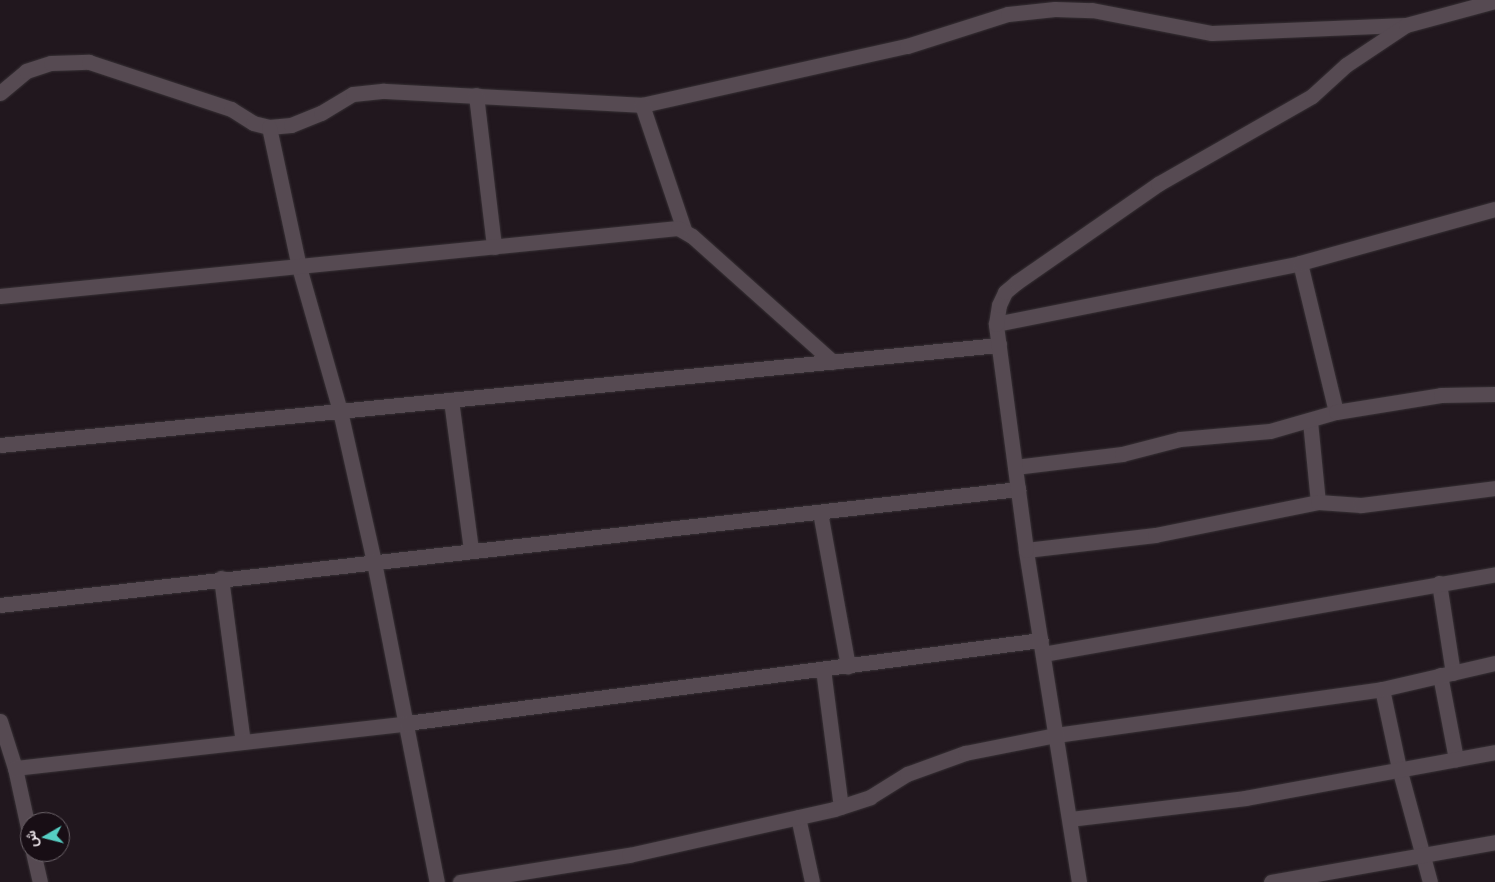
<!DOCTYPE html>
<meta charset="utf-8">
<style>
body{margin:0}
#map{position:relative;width:1495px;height:882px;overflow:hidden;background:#21171e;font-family:Montserrat,Vazirmatn,sans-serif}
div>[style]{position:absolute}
.roads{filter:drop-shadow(0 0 1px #373135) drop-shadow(0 0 1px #373135)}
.minor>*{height:15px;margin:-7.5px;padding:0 7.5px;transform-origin:7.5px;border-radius:7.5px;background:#564a52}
span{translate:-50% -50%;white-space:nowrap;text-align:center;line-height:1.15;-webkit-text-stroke:5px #180e15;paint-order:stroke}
.north{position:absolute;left:20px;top:812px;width:50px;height:50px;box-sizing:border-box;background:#180e15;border:1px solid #6c646a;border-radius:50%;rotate:262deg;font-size:14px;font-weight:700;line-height:20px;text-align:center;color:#ebe4e9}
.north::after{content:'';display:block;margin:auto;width:18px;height:22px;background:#56cec3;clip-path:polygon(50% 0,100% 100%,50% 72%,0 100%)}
</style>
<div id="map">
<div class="roads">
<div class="minor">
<i style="left:0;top:93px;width:34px;rotate:-40deg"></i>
<i style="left:26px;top:71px;width:26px;rotate:-18deg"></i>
<i style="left:51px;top:63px;width:38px;rotate:-2deg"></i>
<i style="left:89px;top:62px;width:150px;rotate:18.3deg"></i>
<i style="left:231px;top:109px;width:26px;rotate:32deg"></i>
<i style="left:253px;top:123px;width:16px;rotate:14deg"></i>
<i style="left:269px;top:127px;width:22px;rotate:-5deg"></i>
<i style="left:291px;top:125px;width:32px;rotate:-22deg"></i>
<i style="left:321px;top:113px;width:37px;rotate:-31deg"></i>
<i style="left:353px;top:94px;width:31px;rotate:-6deg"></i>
<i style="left:384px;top:91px;width:258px;rotate:3.1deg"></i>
<i style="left:642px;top:105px;width:271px;rotate:-12.6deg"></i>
<i style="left:907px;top:46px;width:106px;rotate:-17.6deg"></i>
<i style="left:1008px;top:14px;width:47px;rotate:-6.1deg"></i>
<i style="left:1055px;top:9px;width:37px;rotate:2deg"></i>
<i style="left:1092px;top:10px;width:122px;rotate:10.9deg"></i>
<i style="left:1212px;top:33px;width:194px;rotate:-2.4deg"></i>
<i style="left:476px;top:95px;width:153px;rotate:83.2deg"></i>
<i style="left:642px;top:105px;width:132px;rotate:71.4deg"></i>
<i style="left:269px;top:127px;width:143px;rotate:77.9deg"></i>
<i style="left:299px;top:267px;width:150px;rotate:74.1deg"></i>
<i style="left:340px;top:411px;width:155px;rotate:77.3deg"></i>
<i style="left:374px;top:562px;width:326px;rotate:78.9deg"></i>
<i style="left:1300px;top:263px;width:153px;rotate:76.4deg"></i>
<i style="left:0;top:296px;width:681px;rotate:-5.73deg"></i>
<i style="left:678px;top:228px;width:16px;rotate:30deg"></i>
<i style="left:692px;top:236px;width:189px;rotate:41.8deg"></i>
<i style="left:996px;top:324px;width:310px;rotate:-11.3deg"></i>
<i style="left:1300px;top:263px;width:202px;rotate:-15.5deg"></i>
<i style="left:451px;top:400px;width:151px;rotate:82.4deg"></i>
<i style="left:1310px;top:421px;width:81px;rotate:84.4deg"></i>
<i style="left:0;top:445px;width:1004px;rotate:-5.72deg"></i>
<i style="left:1015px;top:467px;width:108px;rotate:-6.9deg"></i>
<i style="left:1122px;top:454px;width:60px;rotate:-14.5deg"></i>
<i style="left:1180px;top:439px;width:90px;rotate:-5.1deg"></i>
<i style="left:1270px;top:431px;width:69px;rotate:-16.1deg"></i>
<i style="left:1336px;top:412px;width:106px;rotate:-9.2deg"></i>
<i style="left:1441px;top:395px;width:54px;rotate:-1.1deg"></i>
<i style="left:820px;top:512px;width:157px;rotate:79.7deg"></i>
<i style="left:1026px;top:550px;width:130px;rotate:-6.6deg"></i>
<i style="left:1155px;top:535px;width:166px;rotate:-11.4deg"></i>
<i style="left:1318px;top:502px;width:43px;rotate:4deg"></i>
<i style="left:1361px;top:505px;width:135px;rotate:-7.2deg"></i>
<i style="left:221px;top:578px;width:165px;rotate:82.4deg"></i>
<i style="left:1439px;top:583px;width:91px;rotate:81.2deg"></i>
<i style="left:0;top:605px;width:1025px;rotate:-6.5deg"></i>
<i style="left:1043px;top:654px;width:459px;rotate:-10deg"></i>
<i style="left:823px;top:669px;width:139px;rotate:82.6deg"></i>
<i style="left:1440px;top:675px;width:86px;rotate:79.2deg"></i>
<i style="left:1382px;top:689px;width:81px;rotate:77.9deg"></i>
<i style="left:1399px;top:768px;width:118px;rotate:74.8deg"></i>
<i style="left:0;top:721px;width:49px;rotate:72.3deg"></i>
<i style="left:15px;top:768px;width:71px;rotate:77.7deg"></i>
<i style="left:15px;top:768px;width:395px;rotate:-6.5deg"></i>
<i style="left:407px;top:723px;width:639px;rotate:-7.46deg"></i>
<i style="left:798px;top:817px;width:66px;rotate:77.8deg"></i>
<i style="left:1070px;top:819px;width:176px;rotate:-6.8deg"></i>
<i style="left:1245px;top:798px;width:254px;rotate:-10.4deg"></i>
<i style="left:33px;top:852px;width:31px;rotate:77deg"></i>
<i style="left:460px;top:882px;width:171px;rotate:-9.1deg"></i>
<i style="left:629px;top:855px;width:210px;rotate:-12.6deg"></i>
<i style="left:834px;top:809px;width:38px;rotate:-18deg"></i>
<i style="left:870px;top:797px;width:44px;rotate:-31.9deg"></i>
<i style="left:907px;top:774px;width:62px;rotate:-19.9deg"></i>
<i style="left:965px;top:753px;width:93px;rotate:-11.2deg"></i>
<i style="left:1056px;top:735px;width:329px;rotate:-8deg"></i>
<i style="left:1382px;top:689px;width:116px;rotate:-13deg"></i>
<i style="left:1079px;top:882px;width:336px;rotate:-99.1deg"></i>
<i style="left:1026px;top:550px;width:228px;rotate:-97.6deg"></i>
<i style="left:996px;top:324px;width:19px;rotate:-81deg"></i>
<i style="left:999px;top:305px;width:14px;rotate:-65deg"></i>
<i style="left:1005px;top:292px;width:16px;rotate:-40deg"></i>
<i style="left:1017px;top:282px;width:172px;rotate:-34.8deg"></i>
<i style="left:1158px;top:184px;width:177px;rotate:-29.7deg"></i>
<i style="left:1312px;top:96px;width:46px;rotate:-42.4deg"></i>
<i style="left:1346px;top:65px;width:72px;rotate:-33.7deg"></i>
<i style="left:1406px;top:25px;width:92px;rotate:-15.1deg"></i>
<i style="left:1271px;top:882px;width:228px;rotate:-10.1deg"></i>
</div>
</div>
<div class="north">ش</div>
</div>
